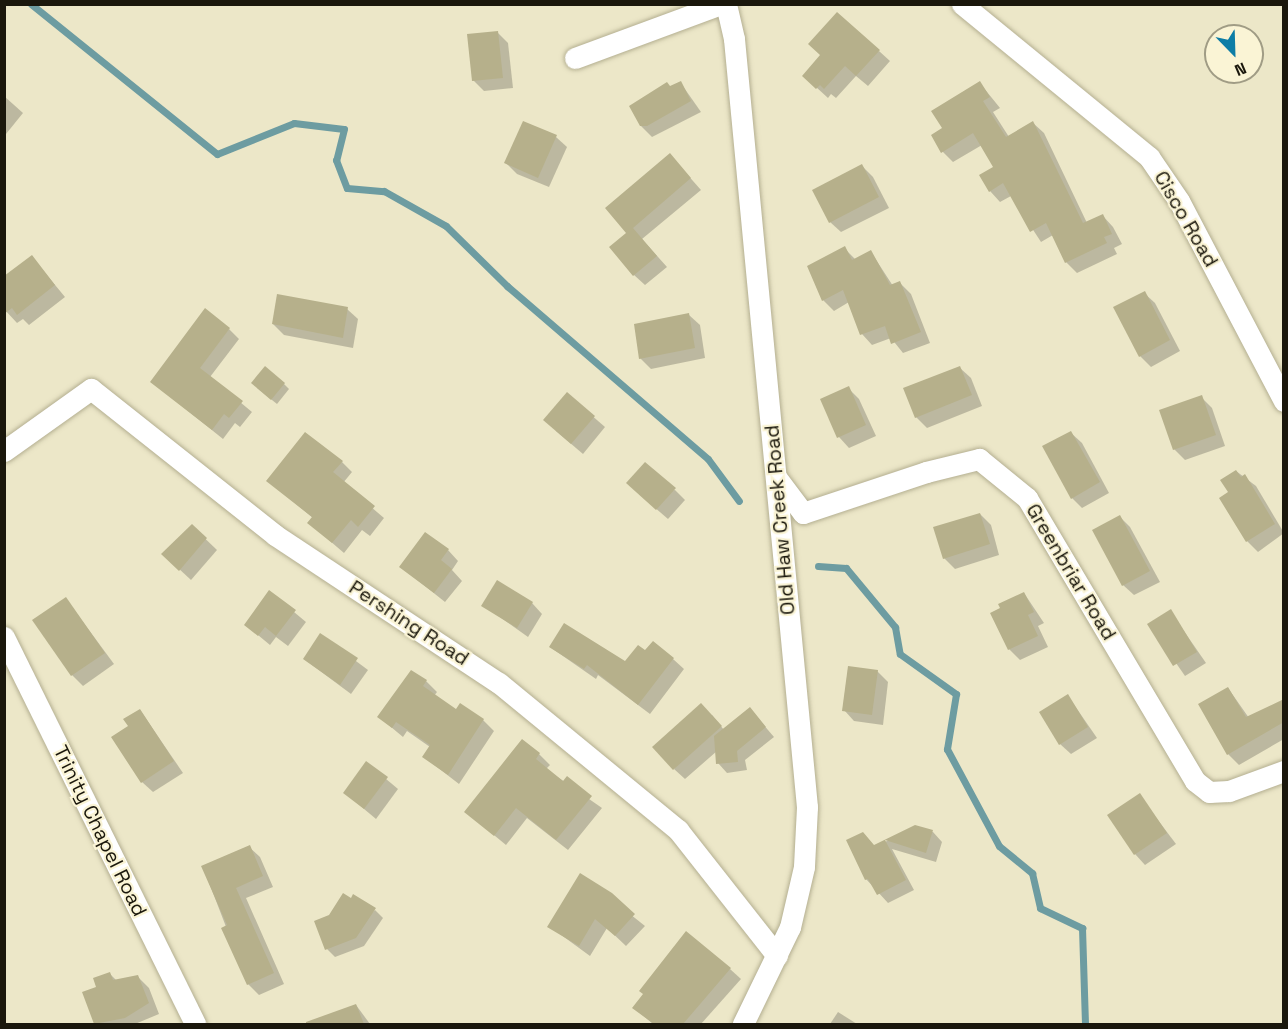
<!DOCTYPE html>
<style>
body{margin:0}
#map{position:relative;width:1288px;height:1029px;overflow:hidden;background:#ece7c8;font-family:"Space Grotesk",sans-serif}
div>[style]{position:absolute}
.shadow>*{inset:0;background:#0003}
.stream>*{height:7px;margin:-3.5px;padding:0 3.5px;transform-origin:3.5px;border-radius:3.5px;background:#6d9ca1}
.building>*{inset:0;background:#b6b08b}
.roads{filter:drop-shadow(0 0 2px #b4af91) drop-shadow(0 0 2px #b4af91)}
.street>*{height:21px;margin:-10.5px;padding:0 10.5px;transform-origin:10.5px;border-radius:10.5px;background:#fff}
span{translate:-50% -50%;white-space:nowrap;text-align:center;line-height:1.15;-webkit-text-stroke:4.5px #faf4d5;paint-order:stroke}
.street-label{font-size:20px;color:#1a170c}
.frame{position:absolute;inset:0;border:6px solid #1a170c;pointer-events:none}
.north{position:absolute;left:1204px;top:24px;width:60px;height:60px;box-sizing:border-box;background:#faf4d5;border:2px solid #a09c85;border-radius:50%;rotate:157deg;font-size:16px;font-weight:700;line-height:24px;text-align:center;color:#1a170c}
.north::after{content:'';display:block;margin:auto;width:21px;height:27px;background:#0d7da6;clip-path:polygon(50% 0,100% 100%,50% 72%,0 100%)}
</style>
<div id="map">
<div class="shadow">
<i style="clip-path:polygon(497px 32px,508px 43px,513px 88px,484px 91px,473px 80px)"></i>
<i style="clip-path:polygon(879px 51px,890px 61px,868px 86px,856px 76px,836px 98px,831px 94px,828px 98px,804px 76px)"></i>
<i style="clip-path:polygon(680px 82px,701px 112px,652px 137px,641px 126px,671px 87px)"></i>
<i style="clip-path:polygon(979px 82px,1000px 108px,993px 112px,1009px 137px,1033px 123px,1044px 133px,1087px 223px,1103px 216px,1113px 227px,1122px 244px,1114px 248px,1117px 254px,1077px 273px,1066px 262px,1053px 235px,1041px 242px,1011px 196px,1000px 202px,990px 191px,995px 167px,982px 145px,953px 162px,943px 152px,944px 129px)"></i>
<i style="clip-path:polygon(4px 96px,23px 113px,6px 134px,4px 133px)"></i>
<i style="clip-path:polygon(556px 137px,567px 147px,549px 187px,517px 174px,506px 163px)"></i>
<i style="clip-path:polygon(670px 155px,701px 190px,642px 239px,667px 267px,645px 285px,634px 275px,628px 233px)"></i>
<i style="clip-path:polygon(862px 166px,873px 177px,889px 208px,841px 232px,830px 222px)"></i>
<i style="clip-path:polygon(844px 248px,856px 260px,871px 252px,893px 286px,900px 283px,911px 294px,930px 343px,903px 353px,891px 338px,872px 345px,862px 334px,849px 302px,834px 311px,823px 300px)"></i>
<i style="clip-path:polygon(32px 257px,65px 297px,29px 325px,23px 319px,17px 323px,4px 309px)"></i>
<i style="clip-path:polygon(1144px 293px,1155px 303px,1180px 351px,1151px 367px,1140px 356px)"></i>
<i style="clip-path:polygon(347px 309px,358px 319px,353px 348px,284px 335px,273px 324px)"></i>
<i style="clip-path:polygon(689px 315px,700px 325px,705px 358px,651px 369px,640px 358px)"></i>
<i style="clip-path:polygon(229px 329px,239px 339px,210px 377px,252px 412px,240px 427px,235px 423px,223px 439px,152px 382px)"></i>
<i style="clip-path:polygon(960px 368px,971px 378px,982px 406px,927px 428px,916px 417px)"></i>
<i style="clip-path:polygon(284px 384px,289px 389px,277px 404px,257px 388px)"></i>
<i style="clip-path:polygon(848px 388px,859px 399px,876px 436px,849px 448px,839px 437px)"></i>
<i style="clip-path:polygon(567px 394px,605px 427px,583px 454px,556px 431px)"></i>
<i style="clip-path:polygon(1201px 397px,1212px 408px,1225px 446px,1185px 460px,1174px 449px)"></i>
<i style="clip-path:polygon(1071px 433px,1082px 443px,1109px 493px,1082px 508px,1072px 498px)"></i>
<i style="clip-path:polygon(342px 462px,352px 472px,343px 483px,384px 518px,370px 536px,362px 530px,344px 553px,309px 523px,313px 518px,268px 481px)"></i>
<i style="clip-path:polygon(1236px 471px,1256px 486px,1284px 533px,1258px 552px,1247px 541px,1230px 493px)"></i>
<i style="clip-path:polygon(675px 490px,685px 500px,668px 519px,639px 494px)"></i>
<i style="clip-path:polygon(980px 514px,991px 525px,999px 555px,955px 569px,944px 558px)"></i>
<i style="clip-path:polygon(1120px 517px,1130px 527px,1160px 582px,1134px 595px,1123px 585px)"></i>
<i style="clip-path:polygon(192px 526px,217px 550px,191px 580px,163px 554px)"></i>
<i style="clip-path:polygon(448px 550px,458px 561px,452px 570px,462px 581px,445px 602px,401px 567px)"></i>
<i style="clip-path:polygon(270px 592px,306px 622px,288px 646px,276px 637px,270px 645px,246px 625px)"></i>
<i style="clip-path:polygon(1024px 593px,1044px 623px,1038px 626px,1048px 647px,1020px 660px,1009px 649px)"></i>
<i style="clip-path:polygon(66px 599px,114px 664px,83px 686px,72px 675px)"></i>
<i style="clip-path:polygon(532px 603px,542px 614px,528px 637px,483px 605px)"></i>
<i style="clip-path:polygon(1170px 611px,1206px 663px,1185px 676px,1149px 624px)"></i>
<i style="clip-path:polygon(321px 635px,368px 670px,351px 694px,304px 659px)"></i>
<i style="clip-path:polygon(550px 647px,626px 663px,646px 652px,673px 659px,684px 669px,650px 714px,598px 675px,596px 679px)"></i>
<i style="clip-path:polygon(877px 671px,888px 682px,883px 725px,854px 721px,844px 710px)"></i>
<i style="clip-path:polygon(426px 681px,437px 692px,434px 696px,456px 712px,483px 720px,494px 731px,459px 784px,424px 757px,430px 747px,407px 731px,403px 737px,379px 717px)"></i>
<i style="clip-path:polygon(1228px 688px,1249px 718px,1284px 703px,1284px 739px,1239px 765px,1228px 754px)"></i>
<i style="clip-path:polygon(1068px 696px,1097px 738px,1071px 754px,1060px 744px)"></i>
<i style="clip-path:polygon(750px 709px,774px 737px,745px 760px,747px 770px,727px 773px,718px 763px,717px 751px,685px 779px,674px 769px,712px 715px,724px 730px)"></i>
<i style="clip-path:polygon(140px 710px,183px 773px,153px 792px,142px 782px)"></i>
<i style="clip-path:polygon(539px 754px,550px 765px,546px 769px,602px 808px,568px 850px,527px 818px,506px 845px,466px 812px)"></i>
<i style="clip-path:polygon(367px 763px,398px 789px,376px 819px,345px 793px)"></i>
<i style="clip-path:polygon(1139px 795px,1176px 844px,1145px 865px,1135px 854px)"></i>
<i style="clip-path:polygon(915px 827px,933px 832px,942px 842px,936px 862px,892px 849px,914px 890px,888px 903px,866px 879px,875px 847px)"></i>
<i style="clip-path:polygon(249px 847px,260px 857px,273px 887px,246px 898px,284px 984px,259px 995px,248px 984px,203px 867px)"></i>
<i style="clip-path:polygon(581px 875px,645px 926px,626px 946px,607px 928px,590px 956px,549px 926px)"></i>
<i style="clip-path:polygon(375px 910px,383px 918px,364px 946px,335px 957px,327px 949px)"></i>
<i style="clip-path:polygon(730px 969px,741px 979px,701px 1024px,653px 1024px,634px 1008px)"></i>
<i style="clip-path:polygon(109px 973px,117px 981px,138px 977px,149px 988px,159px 1014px,135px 1024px,95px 1024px,84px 993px,98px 988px)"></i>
<i style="clip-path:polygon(356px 1005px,370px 1024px,330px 1024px,327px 1016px)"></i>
<i style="clip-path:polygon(838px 1012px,857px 1024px,830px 1024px)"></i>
</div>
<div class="stream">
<i style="left:31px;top:4px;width:239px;rotate:38.9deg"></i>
<i style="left:217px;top:154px;width:83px;rotate:-21.9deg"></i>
<i style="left:294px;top:123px;width:50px;rotate:6.8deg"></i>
<i style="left:344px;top:129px;width:32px;rotate:104deg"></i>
<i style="left:336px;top:160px;width:30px;rotate:69deg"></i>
<i style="left:347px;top:188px;width:37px;rotate:5deg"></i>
<i style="left:384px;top:191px;width:71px;rotate:29.4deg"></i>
<i style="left:446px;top:226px;width:86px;rotate:44.5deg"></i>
<i style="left:507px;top:286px;width:265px;rotate:40.7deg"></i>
<i style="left:708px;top:459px;width:52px;rotate:53.6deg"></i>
<i style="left:818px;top:566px;width:28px;rotate:4deg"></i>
<i style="left:846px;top:568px;width:77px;rotate:50.3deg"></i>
<i style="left:895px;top:627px;width:27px;rotate:80deg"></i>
<i style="left:900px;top:654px;width:69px;rotate:35.5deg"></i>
<i style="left:956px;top:694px;width:56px;rotate:99.3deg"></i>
<i style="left:947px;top:749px;width:110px;rotate:61.8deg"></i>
<i style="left:999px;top:846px;width:43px;rotate:39.3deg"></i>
<i style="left:1032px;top:873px;width:36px;rotate:77deg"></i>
<i style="left:1040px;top:908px;width:47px;rotate:25.5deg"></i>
<i style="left:1082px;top:928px;width:96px;rotate:88.2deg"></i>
</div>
<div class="building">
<i style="clip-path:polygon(837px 12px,880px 50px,856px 76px,845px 66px,824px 89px,820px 85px,816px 89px,802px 76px,820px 55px,808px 44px)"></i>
<i style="clip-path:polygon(498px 31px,503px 78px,472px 81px,467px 34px)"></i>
<i style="clip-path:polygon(681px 81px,691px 101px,647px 126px,640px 126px,629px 106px,667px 82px,670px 86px)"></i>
<i style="clip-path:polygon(980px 81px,990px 97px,983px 101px,1006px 137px,1033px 121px,1083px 223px,1103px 214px,1112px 234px,1104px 237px,1107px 243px,1065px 263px,1046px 223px,1030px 232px,1003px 183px,989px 192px,979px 175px,993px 167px,973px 133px,941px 153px,931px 135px,942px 128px,931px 111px)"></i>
<i style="clip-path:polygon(523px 121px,557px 135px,538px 178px,504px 163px)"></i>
<i style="clip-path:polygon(670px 153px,691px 178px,633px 228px,657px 256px,633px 276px,609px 247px,626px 233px,605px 208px)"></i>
<i style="clip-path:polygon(862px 164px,879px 197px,829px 223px,812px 190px)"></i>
<i style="clip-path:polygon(845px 246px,852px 260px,871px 250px,890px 285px,900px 281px,921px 332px,891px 344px,885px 326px,860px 335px,843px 290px,822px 301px,807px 266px)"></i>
<i style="clip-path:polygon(32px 255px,55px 285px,17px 315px,12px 308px,4px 314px,4px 276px)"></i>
<i style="clip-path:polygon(1145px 291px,1170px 340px,1139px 357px,1113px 307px)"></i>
<i style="clip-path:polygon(277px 294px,348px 307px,343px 338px,272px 324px)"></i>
<i style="clip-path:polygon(205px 308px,230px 328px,200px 368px,243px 401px,229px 418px,224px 414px,212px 430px,150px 382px)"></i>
<i style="clip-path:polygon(689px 313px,695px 348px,639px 359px,634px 324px)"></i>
<i style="clip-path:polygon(265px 366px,285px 383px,271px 400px,251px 383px)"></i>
<i style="clip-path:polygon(960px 366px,972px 395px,915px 418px,903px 388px)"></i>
<i style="clip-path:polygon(849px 386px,866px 425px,837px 438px,820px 399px)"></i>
<i style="clip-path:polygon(567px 392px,595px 416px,571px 444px,543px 420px)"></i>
<i style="clip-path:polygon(1202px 395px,1216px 435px,1173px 450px,1159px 410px)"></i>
<i style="clip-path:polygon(1071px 431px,1100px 482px,1071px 499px,1042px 446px)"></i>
<i style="clip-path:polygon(305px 432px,343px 461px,333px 472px,375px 506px,358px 527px,351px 520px,332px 543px,307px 523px,312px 517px,266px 481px)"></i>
<i style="clip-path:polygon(645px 462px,676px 488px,656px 510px,626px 483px)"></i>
<i style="clip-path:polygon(1236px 470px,1241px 477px,1245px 474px,1275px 524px,1246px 542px,1219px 498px,1228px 492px,1220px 480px)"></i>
<i style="clip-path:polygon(980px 513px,990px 544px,943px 559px,933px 527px)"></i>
<i style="clip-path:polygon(1120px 515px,1150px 571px,1122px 586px,1092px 530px)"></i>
<i style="clip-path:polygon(192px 524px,207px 538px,179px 571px,161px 554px)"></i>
<i style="clip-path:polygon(425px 532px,449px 549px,441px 560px,452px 569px,434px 593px,399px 567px)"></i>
<i style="clip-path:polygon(497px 580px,533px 602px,517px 628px,481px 606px)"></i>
<i style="clip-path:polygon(269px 590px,296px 610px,276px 636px,265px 627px,258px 636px,244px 625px)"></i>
<i style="clip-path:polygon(1024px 592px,1034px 612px,1028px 615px,1038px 636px,1008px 650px,990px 613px,1000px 608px,998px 604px)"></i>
<i style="clip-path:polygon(66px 597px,105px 653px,71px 676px,32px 620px)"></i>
<i style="clip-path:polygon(1171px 609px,1197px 652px,1173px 666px,1147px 624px)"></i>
<i style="clip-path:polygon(564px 623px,625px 661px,638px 645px,645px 650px,653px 641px,674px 658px,638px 705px,587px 665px,584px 669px,549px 647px)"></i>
<i style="clip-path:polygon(320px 633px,358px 658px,340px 685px,303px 659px)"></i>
<i style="clip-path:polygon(848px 666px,878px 670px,872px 715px,842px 711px)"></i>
<i style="clip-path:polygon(411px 670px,427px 680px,423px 686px,456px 709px,460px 703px,484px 719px,448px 775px,422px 757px,430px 745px,396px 722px,392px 728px,377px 717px)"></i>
<i style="clip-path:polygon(1228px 687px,1246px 717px,1284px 699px,1284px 722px,1227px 755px,1198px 704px)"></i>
<i style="clip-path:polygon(1068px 694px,1088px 727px,1059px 745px,1039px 712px)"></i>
<i style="clip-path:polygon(701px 703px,722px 726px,673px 770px,652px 747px)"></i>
<i style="clip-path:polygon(750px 707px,766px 727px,737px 751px,738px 762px,716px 764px,714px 736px)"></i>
<i style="clip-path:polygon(140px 709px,174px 761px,141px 783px,111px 737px,128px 726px,123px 719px)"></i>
<i style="clip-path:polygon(522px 739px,540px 753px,536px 759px,563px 781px,567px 776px,592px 796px,556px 840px,516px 808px,494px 836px,464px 812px)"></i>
<i style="clip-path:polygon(366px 761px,388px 777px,364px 809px,343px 793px)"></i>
<i style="clip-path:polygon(1140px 793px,1167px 833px,1134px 855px,1107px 815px)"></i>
<i style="clip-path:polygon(915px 825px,933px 830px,926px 853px,885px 840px,906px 880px,877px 895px,868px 879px,865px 880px,846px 840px,863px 832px,874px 845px)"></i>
<i style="clip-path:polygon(250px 845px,263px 876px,236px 888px,274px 973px,247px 985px,221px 928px,227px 925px,201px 866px)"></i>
<i style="clip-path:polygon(580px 873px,612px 893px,635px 914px,615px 936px,595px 919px,579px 946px,547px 927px)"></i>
<i style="clip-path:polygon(343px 893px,351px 898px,353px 894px,376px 908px,356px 938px,325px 950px,314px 921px,329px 915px)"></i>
<i style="clip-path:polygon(686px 931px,731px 968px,683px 1024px,654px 1024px,632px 1008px,643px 994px,639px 991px)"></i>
<i style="clip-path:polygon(110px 972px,113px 980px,138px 975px,149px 1003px,125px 1018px,94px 1024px,82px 992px,96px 987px,93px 978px)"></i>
<i style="clip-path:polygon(356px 1004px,364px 1024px,306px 1024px,306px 1022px)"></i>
</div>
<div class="roads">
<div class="street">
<i style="left:726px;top:4px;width:36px;rotate:77deg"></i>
<i style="left:734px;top:39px;width:771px;rotate:84.57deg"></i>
<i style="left:807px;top:807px;width:60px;rotate:92.9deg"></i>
<i style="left:804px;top:867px;width:62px;rotate:103.1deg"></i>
<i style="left:790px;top:927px;width:108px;rotate:115.9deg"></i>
<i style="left:962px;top:4px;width:242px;rotate:39.3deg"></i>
<i style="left:1149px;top:157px;width:53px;rotate:55.7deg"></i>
<i style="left:1179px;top:201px;width:226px;rotate:62.3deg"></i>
<i style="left:575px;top:58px;width:156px;rotate:-20.3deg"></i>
<i style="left:4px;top:451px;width:107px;rotate:-35.5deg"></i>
<i style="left:91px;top:389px;width:235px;rotate:38.4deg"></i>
<i style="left:275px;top:535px;width:268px;rotate:33.5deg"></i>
<i style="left:499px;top:683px;width:232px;rotate:39.4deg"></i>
<i style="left:678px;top:830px;width:160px;rotate:51.8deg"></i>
<i style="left:776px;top:477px;width:45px;rotate:53.1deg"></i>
<i style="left:803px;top:513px;width:130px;rotate:-18.4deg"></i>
<i style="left:926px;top:472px;width:55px;rotate:-13.8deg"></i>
<i style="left:979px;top:459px;width:62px;rotate:39.1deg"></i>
<i style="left:1027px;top:498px;width:329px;rotate:59.3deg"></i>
<i style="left:1195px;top:781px;width:18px;rotate:38deg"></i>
<i style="left:1209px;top:792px;width:20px;rotate:-3deg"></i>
<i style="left:1229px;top:791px;width:59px;rotate:-20deg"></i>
<i style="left:4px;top:637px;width:432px;rotate:63.7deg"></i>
</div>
</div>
<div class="street-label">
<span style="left:1186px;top:219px;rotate:60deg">Cisco Road</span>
<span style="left:780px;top:520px;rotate:-95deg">Old Haw Creek Road</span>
<span style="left:1071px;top:572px;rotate:59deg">Greenbriar Road</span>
<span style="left:409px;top:623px;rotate:33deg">Pershing Road</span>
<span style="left:100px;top:831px;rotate:64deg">Trinity Chapel Road</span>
</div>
<div class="frame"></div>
<div class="north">N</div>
</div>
